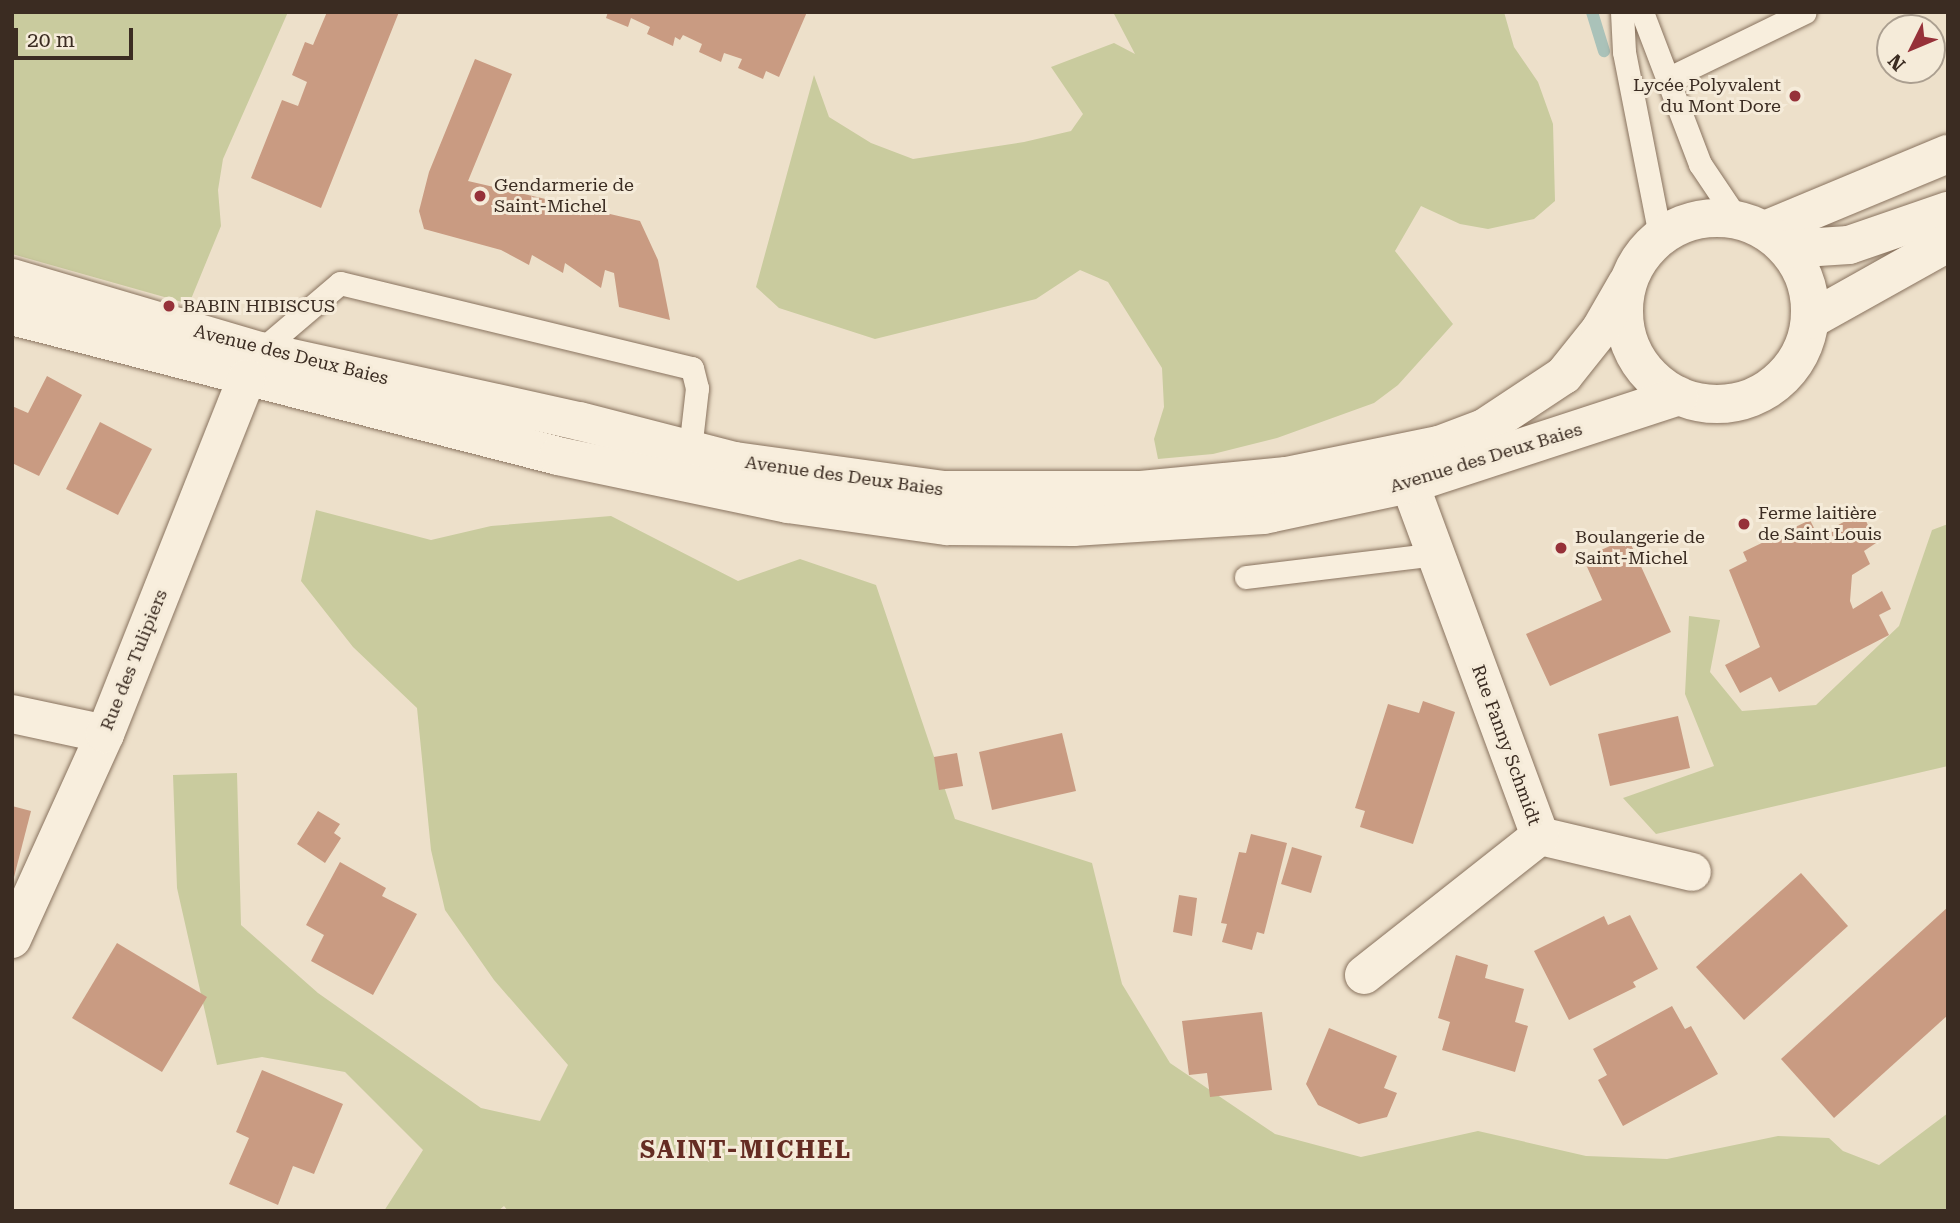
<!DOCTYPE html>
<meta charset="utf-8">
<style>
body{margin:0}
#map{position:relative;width:1960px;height:1223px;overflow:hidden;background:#ede0ca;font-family:"Roboto Serif",serif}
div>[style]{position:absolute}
.green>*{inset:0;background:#c9cb9e}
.stream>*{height:12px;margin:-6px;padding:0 6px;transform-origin:6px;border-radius:6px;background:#aac2b9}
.building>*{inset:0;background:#c99b82}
.roads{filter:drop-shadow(0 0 2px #89735f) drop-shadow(0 0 2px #89735f)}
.lane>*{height:23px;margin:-11.5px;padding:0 11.5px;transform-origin:11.5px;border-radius:11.5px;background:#f8eedd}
.street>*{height:38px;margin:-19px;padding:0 19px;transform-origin:19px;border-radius:19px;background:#f8eedd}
.secondary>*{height:38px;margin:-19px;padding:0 19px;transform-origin:19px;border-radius:19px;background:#f8eedd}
.secondary>.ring{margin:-19px;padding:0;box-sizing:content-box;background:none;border:38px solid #f8eedd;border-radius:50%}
.dots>*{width:19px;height:19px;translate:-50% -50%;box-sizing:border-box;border:4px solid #f5ebd9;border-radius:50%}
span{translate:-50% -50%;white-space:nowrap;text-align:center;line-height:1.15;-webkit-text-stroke:6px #f5ebd9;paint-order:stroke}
.poi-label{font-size:18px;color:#3b2c22}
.right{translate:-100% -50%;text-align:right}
.left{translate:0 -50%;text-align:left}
.street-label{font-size:18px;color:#3b2c22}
.district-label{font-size:24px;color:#652c23;font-weight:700;letter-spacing:2px}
.frame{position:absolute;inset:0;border:14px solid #3b2c22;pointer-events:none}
.north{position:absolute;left:1876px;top:14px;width:70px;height:70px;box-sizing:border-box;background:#f5ebd9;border:2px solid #ab9f90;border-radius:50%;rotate:227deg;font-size:19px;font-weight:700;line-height:28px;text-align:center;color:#3b2c22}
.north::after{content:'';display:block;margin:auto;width:24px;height:32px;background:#963139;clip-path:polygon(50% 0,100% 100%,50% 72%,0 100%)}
.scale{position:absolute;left:14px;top:28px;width:119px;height:32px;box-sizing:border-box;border:4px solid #3b2c22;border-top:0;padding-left:9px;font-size:21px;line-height:24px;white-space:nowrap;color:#3b2c22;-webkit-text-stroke:5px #f5ebd9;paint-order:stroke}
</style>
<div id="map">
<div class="green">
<i style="clip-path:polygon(12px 12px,288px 12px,223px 159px,218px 190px,221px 226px,189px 304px,12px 254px)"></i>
<i style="clip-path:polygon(1113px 12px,1504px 12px,1514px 47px,1538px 82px,1553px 124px,1555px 201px,1534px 219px,1488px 229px,1460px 224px,1421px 206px,1395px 251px,1453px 324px,1398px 385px,1374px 403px,1277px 438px,1213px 454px,1158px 459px,1154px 439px,1164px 407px,1162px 368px,1108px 282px,1080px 270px,1036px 299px,875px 339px,779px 308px,756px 287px,814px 75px,829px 117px,871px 143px,913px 159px,1024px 142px,1071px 131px,1083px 114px,1051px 67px,1114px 43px,1135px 54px)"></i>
<i style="clip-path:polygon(316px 510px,431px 540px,491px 526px,611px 516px,738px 581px,800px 559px,876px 585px,955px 819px,1092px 863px,1122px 984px,1170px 1063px,1275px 1134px,1361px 1157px,1478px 1131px,1586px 1156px,1667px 1159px,1778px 1136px,1829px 1138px,1843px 1151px,1879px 1165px,1948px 1113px,1948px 1211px,508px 1211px,504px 1206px,498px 1211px,384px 1211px,423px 1150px,345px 1072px,262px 1057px,217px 1065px,177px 888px,173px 775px,237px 773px,241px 925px,318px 993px,481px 1108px,540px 1121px,568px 1065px,494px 980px,445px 910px,431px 850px,417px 708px,353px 647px,301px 581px)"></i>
<i style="clip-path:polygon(1948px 524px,1948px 766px,1656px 834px,1623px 798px,1714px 766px,1685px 694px,1689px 616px,1720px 620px,1710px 672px,1742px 711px,1816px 705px,1899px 626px,1932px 530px)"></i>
</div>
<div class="stream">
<i style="left:1592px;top:12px;width:41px;rotate:72.9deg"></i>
</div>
<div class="building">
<i style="clip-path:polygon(327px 12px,399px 12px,321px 208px,251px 178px,282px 100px,298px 106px,307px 82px,292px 75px,305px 42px,313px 45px)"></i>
<i style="clip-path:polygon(608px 12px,807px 12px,779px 77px,766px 71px,763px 79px,738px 68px,742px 59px,724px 53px,721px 62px,699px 52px,702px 44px,683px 35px,680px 40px,675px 37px,673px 46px,647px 34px,650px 27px,631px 18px,628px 27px,606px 18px)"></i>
<i style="clip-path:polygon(475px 59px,512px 74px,468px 181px,640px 221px,658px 260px,670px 320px,619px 307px,614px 273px,605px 270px,601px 288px,565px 263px,563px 273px,532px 255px,529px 265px,501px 250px,424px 229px,419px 211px,429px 172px)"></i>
<i style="clip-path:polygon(47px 376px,82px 395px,39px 476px,12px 463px,12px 406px,28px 413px)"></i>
<i style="clip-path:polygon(100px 422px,152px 449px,118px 515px,66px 489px)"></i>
<i style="clip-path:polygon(1862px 512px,1876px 543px,1864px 551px,1870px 564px,1852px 575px,1850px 601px,1853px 609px,1882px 591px,1891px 609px,1879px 615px,1889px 635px,1779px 692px,1771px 677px,1740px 693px,1725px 665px,1760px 647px,1729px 570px,1747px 561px,1743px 552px,1810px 520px,1818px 536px)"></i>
<i style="clip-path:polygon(1628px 538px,1671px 632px,1550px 686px,1526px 634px,1602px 600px,1583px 558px)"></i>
<i style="clip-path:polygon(1423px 701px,1455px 712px,1413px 844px,1360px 827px,1365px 811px,1355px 808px,1388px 704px,1419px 713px)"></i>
<i style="clip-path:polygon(1678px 716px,1690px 768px,1610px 786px,1598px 734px)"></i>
<i style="clip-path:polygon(1062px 733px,1076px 791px,992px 810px,979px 752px)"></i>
<i style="clip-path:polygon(957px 753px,963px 786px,939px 790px,934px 757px)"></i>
<i style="clip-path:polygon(12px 806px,31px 811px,13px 881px,12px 881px)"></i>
<i style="clip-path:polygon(318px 811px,340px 824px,334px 833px,341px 838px,325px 863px,297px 844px)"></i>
<i style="clip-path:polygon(1251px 834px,1287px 843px,1264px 934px,1257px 932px,1252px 950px,1222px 942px,1227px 924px,1221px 923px,1239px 852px,1246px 853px)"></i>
<i style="clip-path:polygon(1292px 847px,1322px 856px,1311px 893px,1281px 884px)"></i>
<i style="clip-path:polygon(340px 862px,386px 888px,382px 896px,417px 914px,373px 995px,311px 961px,324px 935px,306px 925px)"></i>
<i style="clip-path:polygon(1801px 873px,1848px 926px,1744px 1020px,1696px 967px)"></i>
<i style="clip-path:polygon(1179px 895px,1197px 898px,1192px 936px,1173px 932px)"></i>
<i style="clip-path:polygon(1948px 907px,1948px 1015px,1834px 1118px,1781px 1059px)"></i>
<i style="clip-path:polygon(1630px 915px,1658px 969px,1633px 982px,1636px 987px,1569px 1020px,1534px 951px,1604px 916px,1608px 925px)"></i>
<i style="clip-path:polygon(117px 943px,207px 997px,162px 1072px,72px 1018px)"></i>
<i style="clip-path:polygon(1456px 955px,1488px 965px,1485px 978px,1524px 989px,1515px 1022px,1528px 1026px,1515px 1072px,1442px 1050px,1450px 1022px,1438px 1018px)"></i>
<i style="clip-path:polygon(1672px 1006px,1685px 1029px,1691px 1026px,1718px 1074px,1623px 1126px,1598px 1080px,1607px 1075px,1593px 1049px)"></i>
<i style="clip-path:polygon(1262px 1012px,1272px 1090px,1210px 1097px,1207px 1073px,1189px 1075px,1182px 1021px)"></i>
<i style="clip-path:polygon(1329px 1028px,1397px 1056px,1384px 1088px,1397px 1093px,1387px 1117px,1359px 1124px,1318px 1105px,1306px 1084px)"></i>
<i style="clip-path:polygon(262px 1070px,343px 1104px,314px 1174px,293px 1166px,278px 1205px,229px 1184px,249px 1138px,236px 1132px)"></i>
</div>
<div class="roads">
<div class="lane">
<i style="left:1622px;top:12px;width:40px;rotate:87.1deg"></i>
<i style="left:1624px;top:52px;width:187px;rotate:78.9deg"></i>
<i style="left:1642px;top:12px;width:163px;rotate:69.1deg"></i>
<i style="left:1700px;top:164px;width:66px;rotate:56.1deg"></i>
<i style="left:1667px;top:79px;width:153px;rotate:-25.9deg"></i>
<i style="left:260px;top:351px;width:105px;rotate:-40.4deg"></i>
<i style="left:340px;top:283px;width:362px;rotate:13.6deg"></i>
<i style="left:692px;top:368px;width:21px;rotate:76deg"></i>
<i style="left:697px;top:388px;width:61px;rotate:96.5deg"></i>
<i style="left:1246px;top:577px;width:190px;rotate:-6.9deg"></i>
</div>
<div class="street">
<i style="left:1765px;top:230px;width:198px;rotate:-22.6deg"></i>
<i style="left:12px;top:714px;width:95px;rotate:12.1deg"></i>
<i style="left:1540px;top:836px;width:156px;rotate:13.3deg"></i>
<i style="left:1364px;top:975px;width:224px;rotate:-38.3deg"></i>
<i style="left:1540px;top:836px;width:375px;rotate:-110.3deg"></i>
</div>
<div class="secondary">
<i class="ring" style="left:1624px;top:218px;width:148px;height:148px"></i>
<i style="left:1788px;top:249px;width:61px;rotate:-3.8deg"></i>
<i style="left:1849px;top:245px;width:105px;rotate:-19deg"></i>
<i style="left:12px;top:278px;width:259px;rotate:16.4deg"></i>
<i style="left:260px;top:351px;width:327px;rotate:12.4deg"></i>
<i style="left:579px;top:421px;width:161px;rotate:14.4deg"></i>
<i style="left:735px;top:461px;width:211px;rotate:7.9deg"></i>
<i style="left:944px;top:490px;width:197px"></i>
<i style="left:1141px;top:490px;width:146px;rotate:-5.5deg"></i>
<i style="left:1286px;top:476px;width:156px;rotate:-11.5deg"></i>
<i style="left:1439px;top:445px;width:48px;rotate:-20.7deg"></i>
<i style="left:1484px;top:428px;width:96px;rotate:-33.5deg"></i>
<i style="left:1564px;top:375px;width:58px;rotate:-51.3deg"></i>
<i style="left:1600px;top:330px;width:54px;rotate:-60.1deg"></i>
<i style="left:12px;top:316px;width:564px;rotate:14.38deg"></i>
<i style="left:558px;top:456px;width:235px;rotate:11.8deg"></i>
<i style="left:788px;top:504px;width:161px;rotate:7.9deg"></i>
<i style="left:947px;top:526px;width:126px;rotate:0.5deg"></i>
<i style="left:1073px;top:527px;width:191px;rotate:-3.6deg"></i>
<i style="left:1264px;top:515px;width:149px;rotate:-12deg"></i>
<i style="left:1410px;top:484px;width:283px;rotate:-18.1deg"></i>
<i style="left:1810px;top:320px;width:158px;rotate:-29.2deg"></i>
<i style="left:12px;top:939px;width:225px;rotate:-65.6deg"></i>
<i style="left:105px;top:734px;width:383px;rotate:-68.3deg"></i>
</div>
</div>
<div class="dots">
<i style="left:1795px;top:96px;background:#963139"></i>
<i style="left:480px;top:196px;background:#963139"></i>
<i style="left:169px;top:306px;background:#963139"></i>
<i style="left:1744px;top:524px;background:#963139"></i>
<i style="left:1561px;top:548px;background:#963139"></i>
</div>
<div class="poi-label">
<span class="right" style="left:1781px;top:96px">Lycée Polyvalent<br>du Mont Dore</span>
<span class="left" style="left:494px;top:196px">Gendarmerie de<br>Saint-Michel</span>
<span class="left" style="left:183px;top:306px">BABIN HIBISCUS</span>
<span class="left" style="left:1758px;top:524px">Ferme laitière<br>de Saint Louis</span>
<span class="left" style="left:1575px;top:548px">Boulangerie de<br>Saint-Michel</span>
</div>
<div class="street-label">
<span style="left:291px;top:355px;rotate:14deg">Avenue des Deux Baies</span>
<span style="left:1486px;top:458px;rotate:-17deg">Avenue des Deux Baies</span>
<span style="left:844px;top:476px;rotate:8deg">Avenue des Deux Baies</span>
<span style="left:134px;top:660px;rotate:-68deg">Rue des Tulipiers</span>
<span style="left:1506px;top:745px;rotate:70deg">Rue Fanny Schmidt</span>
</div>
<div class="district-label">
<span style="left:746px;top:1151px">SAINT-MICHEL</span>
</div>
<div class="frame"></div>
<div class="north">N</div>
<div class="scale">20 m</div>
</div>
